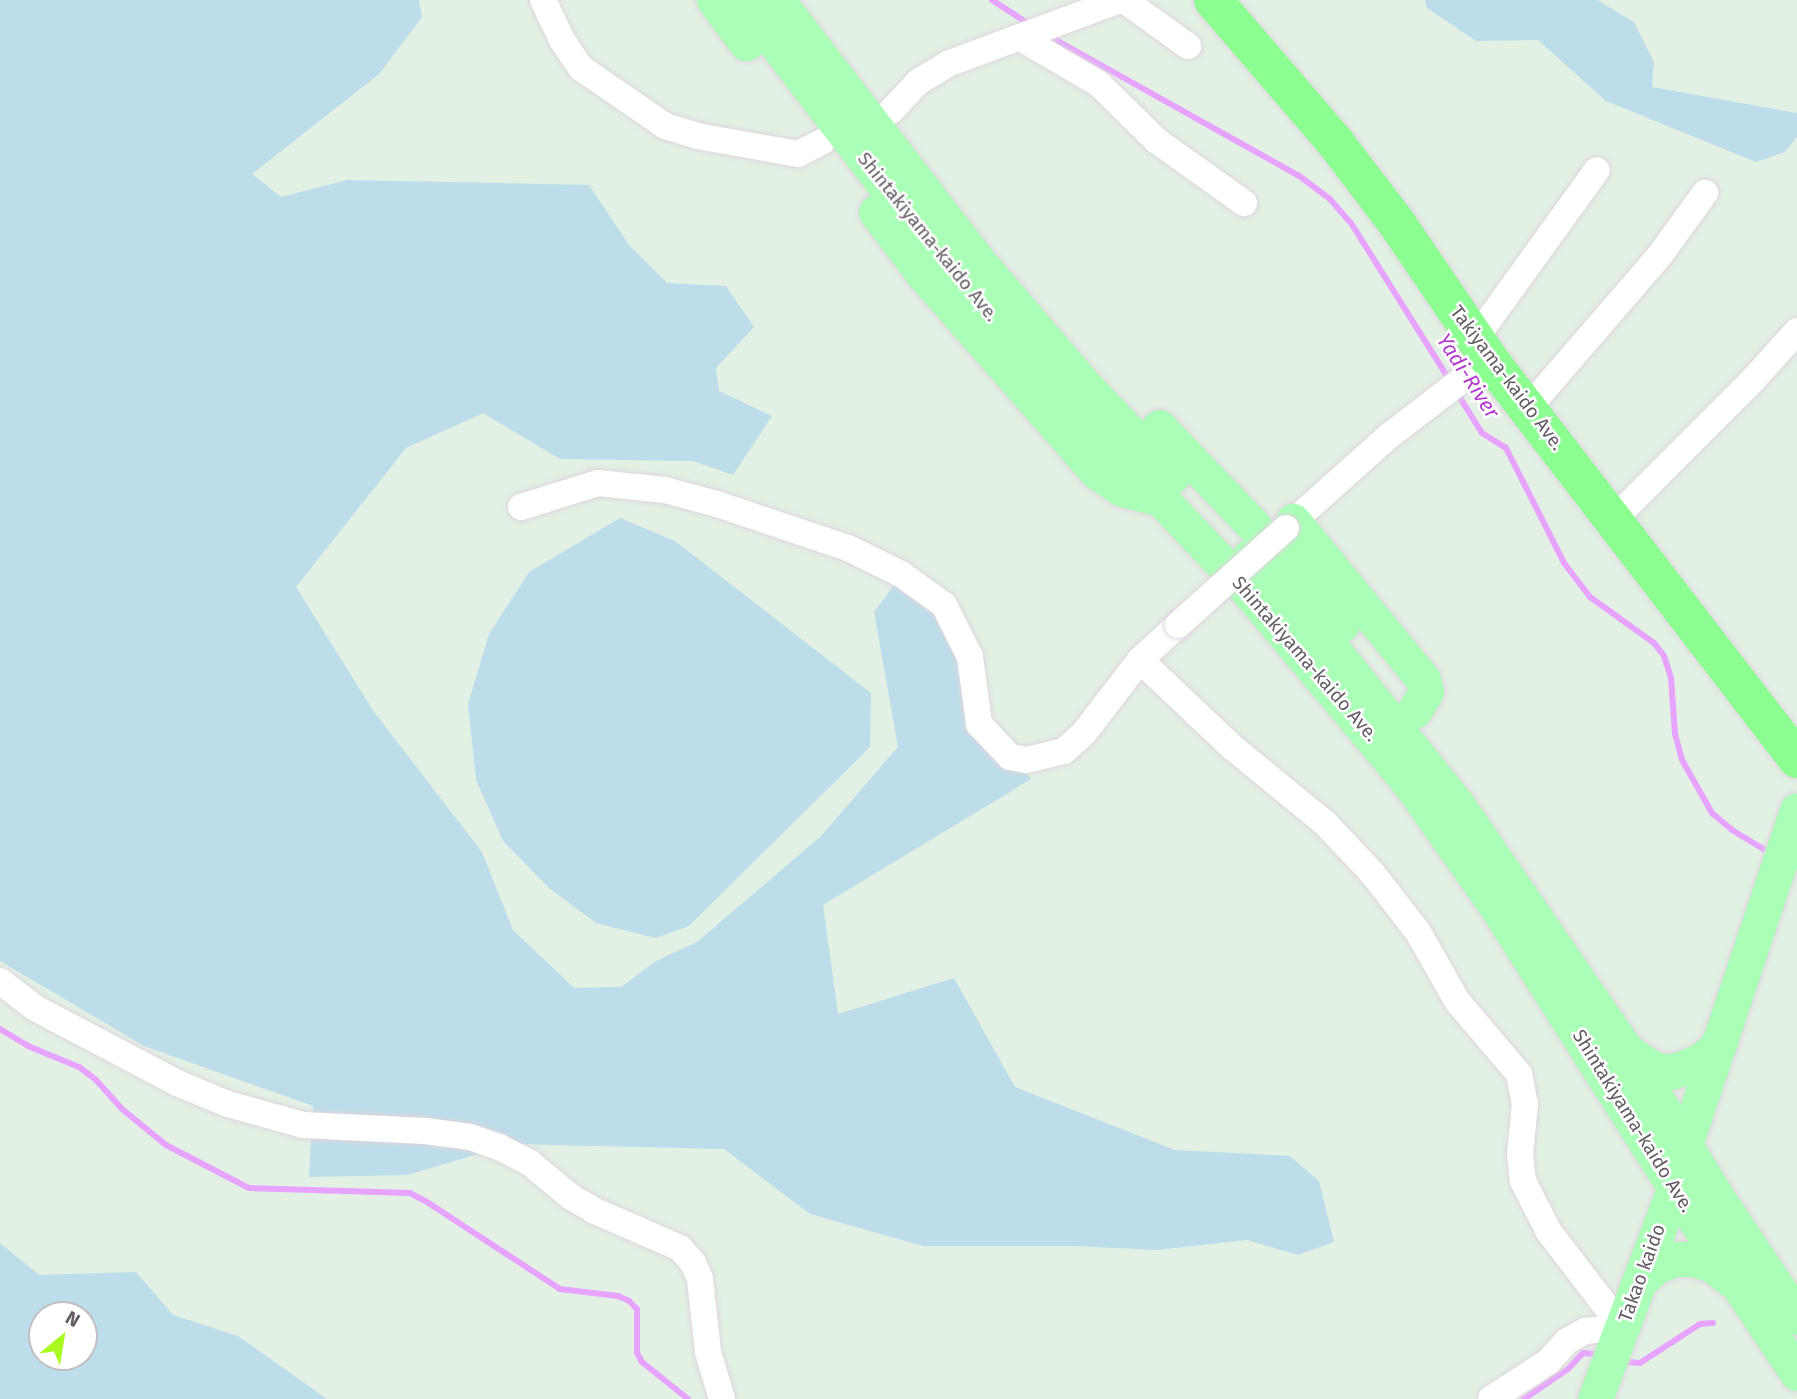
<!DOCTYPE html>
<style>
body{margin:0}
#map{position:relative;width:1797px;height:1399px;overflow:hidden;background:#e3f0e4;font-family:"Fira Sans",sans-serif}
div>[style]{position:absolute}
.green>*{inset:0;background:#beddea}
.stream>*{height:6px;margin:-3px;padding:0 3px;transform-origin:3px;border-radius:3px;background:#e7a4ff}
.roads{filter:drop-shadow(0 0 2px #ded6de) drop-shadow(0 0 2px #ded6de)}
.minor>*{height:26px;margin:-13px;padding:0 13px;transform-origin:13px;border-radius:13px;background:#fff}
.major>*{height:35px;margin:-17.5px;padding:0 17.5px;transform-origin:17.5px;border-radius:17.5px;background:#a9ffb5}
.highway>*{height:38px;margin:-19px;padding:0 19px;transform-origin:19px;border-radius:19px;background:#8bff90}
.bridges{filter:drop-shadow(0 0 2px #ded6de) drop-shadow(0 0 2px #ded6de)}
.minor-bridge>*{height:26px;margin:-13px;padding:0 13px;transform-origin:13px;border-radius:13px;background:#fff}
span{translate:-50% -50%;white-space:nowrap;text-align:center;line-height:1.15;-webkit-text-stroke:5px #fff;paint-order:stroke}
.street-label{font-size:19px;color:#645b66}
.water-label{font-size:21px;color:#b33acf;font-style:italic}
.north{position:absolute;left:28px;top:1301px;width:70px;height:70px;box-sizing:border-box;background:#fff;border:2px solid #c1bdc2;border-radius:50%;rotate:30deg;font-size:19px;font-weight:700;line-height:28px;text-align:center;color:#645b66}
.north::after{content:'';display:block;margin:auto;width:24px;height:32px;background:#a8fa1f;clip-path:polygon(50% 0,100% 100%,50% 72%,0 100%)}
</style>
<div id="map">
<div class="green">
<i style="clip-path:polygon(0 0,419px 0,422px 17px,379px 74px,252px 174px,281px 197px,347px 180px,589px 185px,629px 245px,667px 283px,726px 286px,754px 327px,716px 368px,719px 391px,772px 416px,733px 475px,693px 461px,560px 459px,483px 413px,406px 448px,296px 587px,374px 712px,482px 852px,513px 930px,574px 988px,621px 987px,656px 961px,697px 942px,821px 836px,898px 747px,874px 612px,897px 581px,941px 619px,974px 702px,1031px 779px,823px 905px,838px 1014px,954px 978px,1015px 1087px,1175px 1150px,1290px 1156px,1319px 1181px,1334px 1242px,1298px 1255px,1247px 1240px,1157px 1250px,1076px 1246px,923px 1246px,810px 1214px,724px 1149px,512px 1144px,408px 1175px,309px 1177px,313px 1106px,144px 1046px,0 961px)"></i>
<i style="clip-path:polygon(1425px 0,1597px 0,1634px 22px,1654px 62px,1652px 87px,1797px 113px,1797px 137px,1785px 152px,1756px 162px,1606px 101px,1538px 40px,1476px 41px,1427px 8px)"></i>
<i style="clip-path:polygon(620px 518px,675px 541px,871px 693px,870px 747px,689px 926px,656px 938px,596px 923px,549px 888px,503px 841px,476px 780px,468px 704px,489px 634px,529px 572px)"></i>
<i style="clip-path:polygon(evenodd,0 1243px,39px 1275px,136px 1272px,173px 1315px,238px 1336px,327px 1399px,0 1399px,0 1243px,42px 1315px,84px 1315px,84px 1357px,42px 1357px,42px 1315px)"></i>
</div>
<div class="stream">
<i style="left:992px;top:0;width:44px;rotate:33deg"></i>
<i style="left:1047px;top:35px;width:287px;rotate:29.2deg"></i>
<i style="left:1298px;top:175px;width:39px;rotate:37deg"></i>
<i style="left:1329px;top:198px;width:33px;rotate:49deg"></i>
<i style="left:1351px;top:223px;width:186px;rotate:57.9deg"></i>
<i style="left:1457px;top:393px;width:47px;rotate:58deg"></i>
<i style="left:1482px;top:433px;width:28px;rotate:32deg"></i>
<i style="left:1506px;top:448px;width:129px;rotate:63.2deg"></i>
<i style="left:1564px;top:563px;width:43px;rotate:52.6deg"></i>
<i style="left:1590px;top:597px;width:79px;rotate:35.7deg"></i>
<i style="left:1654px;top:643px;width:16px;rotate:52deg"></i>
<i style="left:1664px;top:656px;width:23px;rotate:72deg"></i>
<i style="left:1671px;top:678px;width:56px;rotate:85.9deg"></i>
<i style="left:1675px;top:734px;width:27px;rotate:75deg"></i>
<i style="left:1682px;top:760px;width:61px;rotate:60.5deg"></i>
<i style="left:1712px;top:813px;width:26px;rotate:40deg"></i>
<i style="left:1732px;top:830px;width:44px;rotate:31.2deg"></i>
<i style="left:0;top:1029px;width:33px;rotate:31deg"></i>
<i style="left:28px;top:1046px;width:55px;rotate:22.4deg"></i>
<i style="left:79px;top:1067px;width:21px;rotate:37deg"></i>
<i style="left:96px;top:1080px;width:39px;rotate:48deg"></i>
<i style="left:122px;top:1109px;width:57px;rotate:39.3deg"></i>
<i style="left:166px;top:1145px;width:93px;rotate:27.4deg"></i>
<i style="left:249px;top:1188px;width:161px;rotate:1.8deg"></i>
<i style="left:410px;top:1193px;width:19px;rotate:28deg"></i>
<i style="left:427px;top:1202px;width:159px;rotate:33.2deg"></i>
<i style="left:560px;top:1289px;width:58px;rotate:6.9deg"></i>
<i style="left:618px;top:1296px;width:12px;rotate:24deg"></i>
<i style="left:629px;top:1301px;width:11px;rotate:45deg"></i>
<i style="left:637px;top:1309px;width:44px;rotate:90deg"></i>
<i style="left:637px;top:1353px;width:10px;rotate:61deg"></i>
<i style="left:642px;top:1362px;width:59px;rotate:38.8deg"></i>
<i style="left:1629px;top:1362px;width:11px;rotate:5deg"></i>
<i style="left:1640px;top:1363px;width:72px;rotate:-33deg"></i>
<i style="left:1700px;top:1324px;width:13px;rotate:-4deg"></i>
<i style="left:1524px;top:1399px;width:53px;rotate:-34.3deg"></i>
<i style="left:1568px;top:1369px;width:22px;rotate:-47deg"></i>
<i style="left:1583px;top:1353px;width:12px;rotate:5deg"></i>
</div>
<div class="roads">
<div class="minor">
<i style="left:543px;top:0;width:44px;rotate:64.6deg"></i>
<i style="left:562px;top:40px;width:34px;rotate:56deg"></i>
<i style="left:581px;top:68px;width:102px;rotate:34.6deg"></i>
<i style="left:665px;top:126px;width:34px;rotate:17deg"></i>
<i style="left:697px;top:136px;width:103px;rotate:10.1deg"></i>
<i style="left:798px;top:154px;width:27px;rotate:-27deg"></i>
<i style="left:1124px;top:0;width:79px;rotate:35.7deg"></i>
<i style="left:1019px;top:37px;width:93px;rotate:30.4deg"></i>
<i style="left:1099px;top:84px;width:81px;rotate:44.5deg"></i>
<i style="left:1157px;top:141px;width:107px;rotate:35.5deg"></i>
<i style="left:891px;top:111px;width:40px;rotate:-47deg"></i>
<i style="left:918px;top:82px;width:37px;rotate:-31deg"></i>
<i style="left:950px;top:63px;width:180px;rotate:-20.4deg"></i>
<i style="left:1475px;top:339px;width:208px;rotate:-54.2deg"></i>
<i style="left:1529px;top:407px;width:201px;rotate:-49.2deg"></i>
<i style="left:1660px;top:255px;width:77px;rotate:-54deg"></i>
<i style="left:521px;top:507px;width:81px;rotate:-17.3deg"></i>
<i style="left:598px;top:483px;width:67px;rotate:6deg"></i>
<i style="left:665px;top:490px;width:54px;rotate:15.1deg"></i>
<i style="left:717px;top:504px;width:138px;rotate:18.6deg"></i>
<i style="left:848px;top:548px;width:59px;rotate:26.1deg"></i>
<i style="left:901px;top:574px;width:53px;rotate:35.8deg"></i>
<i style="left:944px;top:605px;width:58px;rotate:63.4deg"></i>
<i style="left:970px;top:657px;width:68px;rotate:82.3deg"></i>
<i style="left:979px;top:724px;width:45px;rotate:46.8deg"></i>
<i style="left:1010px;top:757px;width:17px;rotate:10deg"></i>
<i style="left:1027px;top:760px;width:38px;rotate:-14deg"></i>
<i style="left:1064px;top:751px;width:27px;rotate:-42deg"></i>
<i style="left:1084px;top:733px;width:92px;rotate:-52.5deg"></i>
<i style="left:1140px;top:660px;width:52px;rotate:-42.6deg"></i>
<i style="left:1613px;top:520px;width:198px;rotate:-45deg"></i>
<i style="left:1753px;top:380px;width:66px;rotate:-48.1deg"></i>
<i style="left:1286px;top:528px;width:138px;rotate:-41.8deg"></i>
<i style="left:1389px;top:436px;width:126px;rotate:-37.6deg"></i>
<i style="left:1140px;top:660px;width:127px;rotate:43.4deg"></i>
<i style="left:1232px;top:747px;width:120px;rotate:39.3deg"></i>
<i style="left:1325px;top:823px;width:70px;rotate:46.7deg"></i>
<i style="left:1373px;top:874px;width:73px;rotate:52.2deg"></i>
<i style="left:1418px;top:932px;width:79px;rotate:60.5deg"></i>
<i style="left:1457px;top:1001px;width:96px;rotate:49.7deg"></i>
<i style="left:1519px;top:1074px;width:31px;rotate:79deg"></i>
<i style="left:1525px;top:1104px;width:50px;rotate:95.7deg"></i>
<i style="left:1520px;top:1154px;width:27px;rotate:84deg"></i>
<i style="left:1523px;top:1181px;width:57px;rotate:63deg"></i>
<i style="left:1549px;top:1232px;width:120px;rotate:52.5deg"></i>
<i style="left:0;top:981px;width:44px;rotate:37.6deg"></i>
<i style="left:35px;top:1008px;width:161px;rotate:27.8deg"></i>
<i style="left:177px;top:1083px;width:55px;rotate:22.4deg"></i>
<i style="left:228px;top:1104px;width:78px;rotate:15.6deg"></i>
<i style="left:303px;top:1125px;width:122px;rotate:2.8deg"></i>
<i style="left:425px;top:1131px;width:45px;rotate:7.6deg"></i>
<i style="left:470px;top:1137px;width:31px;rotate:19deg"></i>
<i style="left:499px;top:1147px;width:35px;rotate:27deg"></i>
<i style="left:530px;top:1163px;width:53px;rotate:39.7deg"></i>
<i style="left:571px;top:1197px;width:28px;rotate:30deg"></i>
<i style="left:595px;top:1211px;width:93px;rotate:23.5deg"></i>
<i style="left:680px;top:1248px;width:20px;rotate:49deg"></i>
<i style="left:693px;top:1263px;width:17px;rotate:66deg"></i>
<i style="left:700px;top:1279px;width:73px;rotate:83.7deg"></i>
<i style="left:708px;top:1352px;width:49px;rotate:73.4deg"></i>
<i style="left:1491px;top:1399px;width:68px;rotate:-33deg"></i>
<i style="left:1548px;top:1362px;width:28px;rotate:-48deg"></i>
<i style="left:1567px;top:1341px;width:21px;rotate:-29deg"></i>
<i style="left:1585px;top:1331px;width:37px;rotate:-6deg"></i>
</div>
<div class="major">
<i style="left:714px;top:0;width:54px;rotate:53.3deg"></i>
<i style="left:742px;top:0;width:282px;rotate:52.4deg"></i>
<i style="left:914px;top:223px;width:104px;rotate:50.1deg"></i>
<i style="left:981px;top:303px;width:114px;rotate:48.9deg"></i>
<i style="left:1056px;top:389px;width:280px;rotate:46.4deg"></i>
<i style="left:1249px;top:592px;width:251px;rotate:50deg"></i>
<i style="left:1410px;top:784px;width:149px;rotate:54.8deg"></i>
<i style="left:1496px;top:906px;width:390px;rotate:57.6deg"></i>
<i style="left:1705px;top:1235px;width:166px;rotate:56.3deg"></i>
<i style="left:777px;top:0;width:329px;rotate:52.4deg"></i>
<i style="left:978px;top:261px;width:166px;rotate:49.4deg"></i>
<i style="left:1086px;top:387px;width:124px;rotate:46deg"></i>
<i style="left:876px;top:212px;width:79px;rotate:52.7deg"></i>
<i style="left:924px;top:275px;width:262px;rotate:48.7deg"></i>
<i style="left:1097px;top:472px;width:30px;rotate:34deg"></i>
<i style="left:1122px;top:489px;width:38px;rotate:14deg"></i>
<i style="left:1159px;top:427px;width:133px;rotate:46.2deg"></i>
<i style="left:1251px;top:523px;width:136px;rotate:48deg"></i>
<i style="left:1293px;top:521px;width:205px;rotate:50.6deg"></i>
<i style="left:1423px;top:679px;width:13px;rotate:77deg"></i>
<i style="left:1426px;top:692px;width:22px;rotate:122deg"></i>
<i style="left:1249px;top:557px;width:114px;rotate:47.5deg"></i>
<i style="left:1326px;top:641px;width:213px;rotate:51.3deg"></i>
<i style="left:1459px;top:807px;width:296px;rotate:55.5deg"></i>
<i style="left:1627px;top:1051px;width:174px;rotate:58.4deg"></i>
<i style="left:1718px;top:1199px;width:142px;rotate:56.2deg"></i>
<i style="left:1627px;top:1051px;width:32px;rotate:34deg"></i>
<i style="left:1654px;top:1069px;width:18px;rotate:9deg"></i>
<i style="left:1672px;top:1072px;width:26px;rotate:-21deg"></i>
<i style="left:1696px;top:1063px;width:19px;rotate:-35deg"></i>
<i style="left:1712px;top:1052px;width:16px;rotate:-55deg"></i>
<i style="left:1638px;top:1283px;width:23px;rotate:-43deg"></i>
<i style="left:1655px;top:1267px;width:22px;rotate:-22deg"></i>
<i style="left:1675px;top:1259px;width:17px"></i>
<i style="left:1692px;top:1259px;width:20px;rotate:15deg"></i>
<i style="left:1711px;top:1264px;width:28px;rotate:38deg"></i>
<i style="left:1595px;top:1399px;width:228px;rotate:-69.4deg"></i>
<i style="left:1675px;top:1186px;width:42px;rotate:-76.3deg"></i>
<i style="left:1685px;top:1145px;width:353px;rotate:-71.5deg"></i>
</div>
<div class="highway">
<i style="left:1213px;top:0;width:187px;rotate:49.3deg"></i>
<i style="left:1335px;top:142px;width:101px;rotate:52.7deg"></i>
<i style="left:1396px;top:222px;width:166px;rotate:55.8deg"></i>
<i style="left:1489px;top:359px;width:505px;rotate:52.4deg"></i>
</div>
</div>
<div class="bridges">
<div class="minor-bridge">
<i style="left:1178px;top:625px;width:145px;rotate:-41.9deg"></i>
</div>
</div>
<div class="street-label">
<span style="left:928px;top:237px;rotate:51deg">Shintakiyama-kaido Ave.</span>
<span style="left:1507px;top:378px;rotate:53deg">Takiyama-kaido Ave.</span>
<span style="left:1305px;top:659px;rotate:49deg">Shintakiyama-kaido Ave.</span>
<span style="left:1633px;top:1121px;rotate:58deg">Shintakiyama-kaido Ave.</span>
<span style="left:1642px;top:1273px;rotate:-70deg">Takao kaido</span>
</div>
<div class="water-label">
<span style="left:1468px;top:376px;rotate:57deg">Yadi-River</span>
</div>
<div class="north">N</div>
</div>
